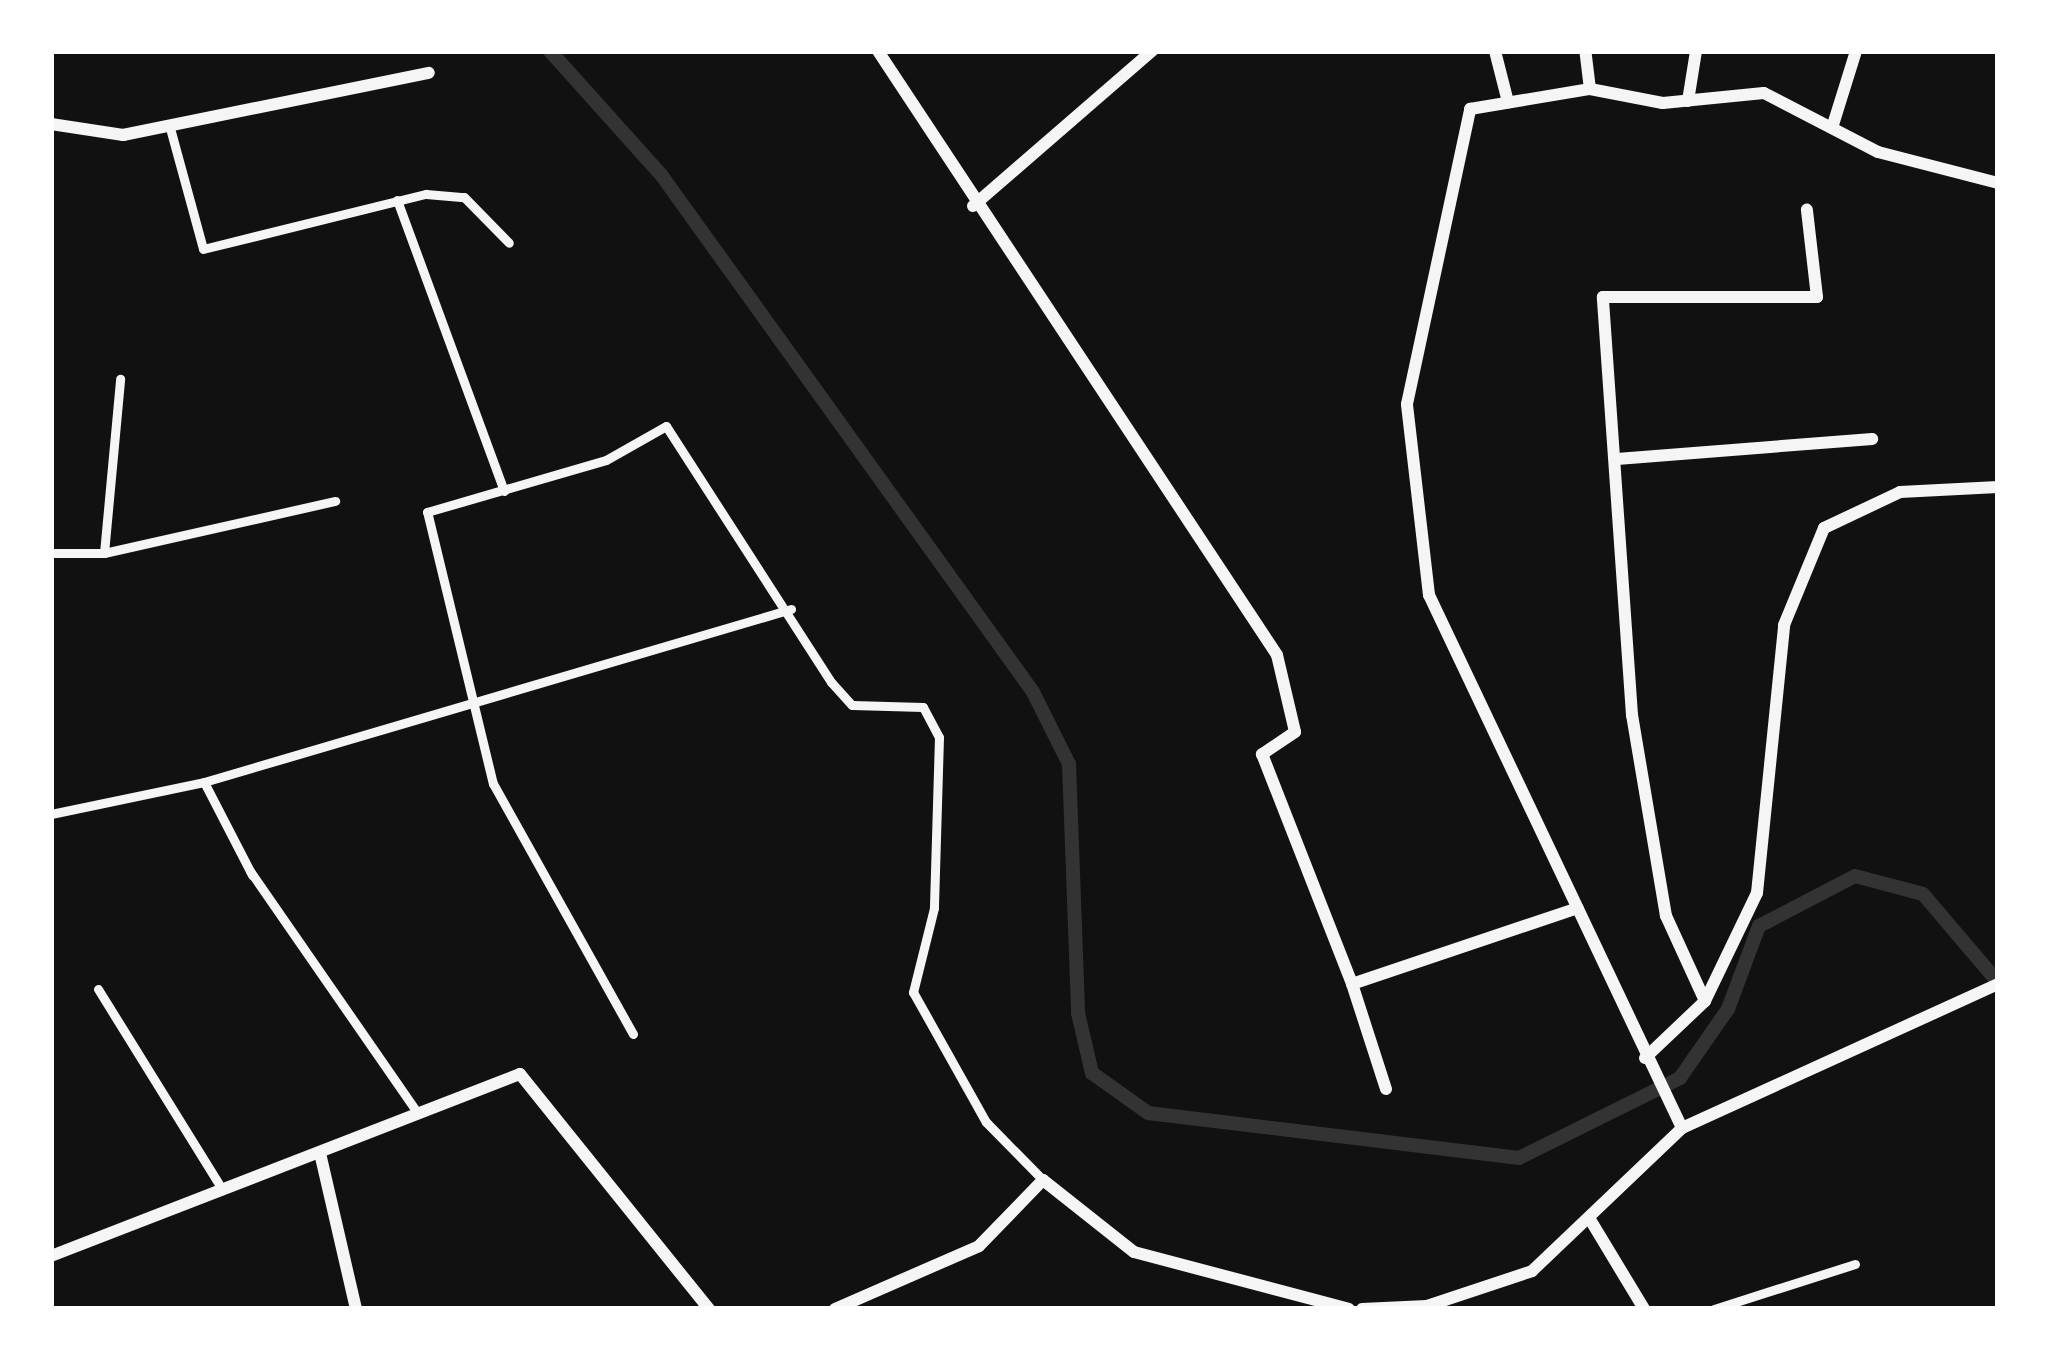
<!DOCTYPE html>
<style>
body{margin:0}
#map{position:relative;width:2049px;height:1360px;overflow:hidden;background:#111;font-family:"Roboto Serif",serif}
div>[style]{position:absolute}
.stream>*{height:14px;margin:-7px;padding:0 7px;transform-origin:7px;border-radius:7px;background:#333}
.service>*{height:9px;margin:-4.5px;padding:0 4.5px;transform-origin:4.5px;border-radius:4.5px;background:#f5f5f5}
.minor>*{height:12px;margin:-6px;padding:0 6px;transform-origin:6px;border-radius:6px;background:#f5f5f5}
span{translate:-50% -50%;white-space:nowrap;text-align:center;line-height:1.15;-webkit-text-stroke:10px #fff;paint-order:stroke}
.frame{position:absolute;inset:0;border:54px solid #fff;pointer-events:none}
</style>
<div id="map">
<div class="stream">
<i style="left:550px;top:51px;width:168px;rotate:48.1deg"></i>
<i style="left:662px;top:176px;width:636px;rotate:54.28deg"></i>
<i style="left:1033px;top:692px;width:80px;rotate:63.4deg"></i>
<i style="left:1069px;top:764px;width:249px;rotate:87.9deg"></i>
<i style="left:1078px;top:1013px;width:62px;rotate:76.9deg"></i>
<i style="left:1092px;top:1073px;width:69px;rotate:35.5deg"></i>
<i style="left:1148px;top:1113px;width:374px;rotate:6.9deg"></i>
<i style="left:1519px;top:1158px;width:180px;rotate:-26.4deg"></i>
<i style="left:1680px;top:1078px;width:84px;rotate:-55.2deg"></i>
<i style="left:1728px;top:1009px;width:89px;rotate:-69.5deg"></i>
<i style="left:1759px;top:926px;width:108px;rotate:-27.5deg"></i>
<i style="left:1855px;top:876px;width:70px;rotate:14.8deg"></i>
<i style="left:1923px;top:894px;width:116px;rotate:49.6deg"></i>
</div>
<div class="service">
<i style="left:170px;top:128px;width:125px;rotate:74.7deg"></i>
<i style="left:203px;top:249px;width:230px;rotate:-13.9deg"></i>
<i style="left:426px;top:194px;width:38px;rotate:5deg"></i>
<i style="left:464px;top:197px;width:64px;rotate:45.6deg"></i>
<i style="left:397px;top:200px;width:310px;rotate:69.8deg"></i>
<i style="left:51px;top:553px;width:53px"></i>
<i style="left:104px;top:553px;width:237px;rotate:-12.7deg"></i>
<i style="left:104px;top:553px;width:175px;rotate:-84.7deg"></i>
<i style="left:204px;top:782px;width:105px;rotate:62.7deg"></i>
<i style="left:51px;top:814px;width:156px;rotate:-11.8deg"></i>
<i style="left:204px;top:782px;width:612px;rotate:-16.42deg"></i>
<i style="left:250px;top:871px;width:295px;rotate:55.3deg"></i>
<i style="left:98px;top:989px;width:229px;rotate:58.2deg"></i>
<i style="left:633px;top:1034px;width:287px;rotate:-119.2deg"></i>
<i style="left:493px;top:784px;width:280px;rotate:-103.6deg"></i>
<i style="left:427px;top:512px;width:186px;rotate:-16.2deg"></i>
<i style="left:606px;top:460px;width:69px;rotate:-29.5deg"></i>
<i style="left:666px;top:426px;width:305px;rotate:57.2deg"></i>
<i style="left:831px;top:682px;width:31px;rotate:48deg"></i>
<i style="left:852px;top:705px;width:71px;rotate:1.6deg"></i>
<i style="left:923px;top:707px;width:34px;rotate:62deg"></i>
<i style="left:939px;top:737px;width:171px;rotate:91.7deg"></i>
<i style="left:934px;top:908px;width:87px;rotate:104deg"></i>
<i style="left:913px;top:992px;width:149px;rotate:60.7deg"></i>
<i style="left:986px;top:1122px;width:81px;rotate:45.5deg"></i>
<i style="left:1714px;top:1309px;width:148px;rotate:-17.7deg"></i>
</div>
<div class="minor">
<i style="left:878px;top:51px;width:724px;rotate:56.55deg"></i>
<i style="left:1277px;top:655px;width:79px;rotate:76.8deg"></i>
<i style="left:1295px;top:732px;width:40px;rotate:146deg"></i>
<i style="left:1262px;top:754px;width:247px;rotate:68.6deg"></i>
<i style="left:1495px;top:51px;width:53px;rotate:75.7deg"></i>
<i style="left:1590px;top:89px;width:74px;rotate:10.9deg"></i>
<i style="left:1663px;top:103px;width:101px;rotate:-5.7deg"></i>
<i style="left:1764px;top:93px;width:128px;rotate:27.4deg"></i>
<i style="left:1878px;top:152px;width:124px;rotate:14.5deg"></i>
<i style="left:1688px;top:101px;width:51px;rotate:-80.9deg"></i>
<i style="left:51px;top:124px;width:73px;rotate:8.7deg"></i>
<i style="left:123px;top:135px;width:312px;rotate:-11.5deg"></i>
<i style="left:1832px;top:128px;width:81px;rotate:-72.7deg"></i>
<i style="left:973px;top:206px;width:237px;rotate:-40.9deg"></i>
<i style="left:1617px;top:459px;width:256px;rotate:-4.5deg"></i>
<i style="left:1705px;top:1001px;width:120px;rotate:-64.3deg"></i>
<i style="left:1757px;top:893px;width:269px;rotate:-84.2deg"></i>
<i style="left:1784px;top:625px;width:105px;rotate:-67.6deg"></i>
<i style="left:1824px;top:528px;width:84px;rotate:-25.3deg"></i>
<i style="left:1900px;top:492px;width:98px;rotate:-2.9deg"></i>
<i style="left:1645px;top:1058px;width:83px;rotate:-43.5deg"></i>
<i style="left:1705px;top:1001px;width:94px;rotate:-114.6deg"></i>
<i style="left:1666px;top:916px;width:204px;rotate:-99.6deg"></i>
<i style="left:1632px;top:715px;width:419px;rotate:-94deg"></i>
<i style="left:1603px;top:297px;width:214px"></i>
<i style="left:1817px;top:297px;width:88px;rotate:-96.6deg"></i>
<i style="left:1386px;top:1089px;width:110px;rotate:-107.9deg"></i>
<i style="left:1352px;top:984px;width:238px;rotate:-18.6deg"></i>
<i style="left:1682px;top:1128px;width:347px;rotate:-24.5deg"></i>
<i style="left:320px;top:1153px;width:160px;rotate:77deg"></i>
<i style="left:1591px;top:1221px;width:103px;rotate:58.9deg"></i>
<i style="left:51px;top:1256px;width:503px;rotate:-21.21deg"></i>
<i style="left:520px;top:1074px;width:302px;rotate:51.2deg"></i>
<i style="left:835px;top:1309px;width:157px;rotate:-23.6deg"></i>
<i style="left:979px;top:1246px;width:92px;rotate:-45.9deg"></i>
<i style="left:1043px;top:1180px;width:116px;rotate:38.4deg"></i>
<i style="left:1134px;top:1252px;width:222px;rotate:14.8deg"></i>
<i style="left:1362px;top:1309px;width:65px;rotate:-2.6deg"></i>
<i style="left:1427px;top:1306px;width:111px;rotate:-18.4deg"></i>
<i style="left:1532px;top:1271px;width:207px;rotate:-43.6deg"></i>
<i style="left:1682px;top:1128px;width:590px;rotate:-115.39deg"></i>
<i style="left:1429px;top:595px;width:192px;rotate:-96.6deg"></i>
<i style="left:1407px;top:404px;width:302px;rotate:-77.9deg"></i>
<i style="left:1470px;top:109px;width:122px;rotate:-9.5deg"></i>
<i style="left:1590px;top:89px;width:38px;rotate:-97deg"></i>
</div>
<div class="frame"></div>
</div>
